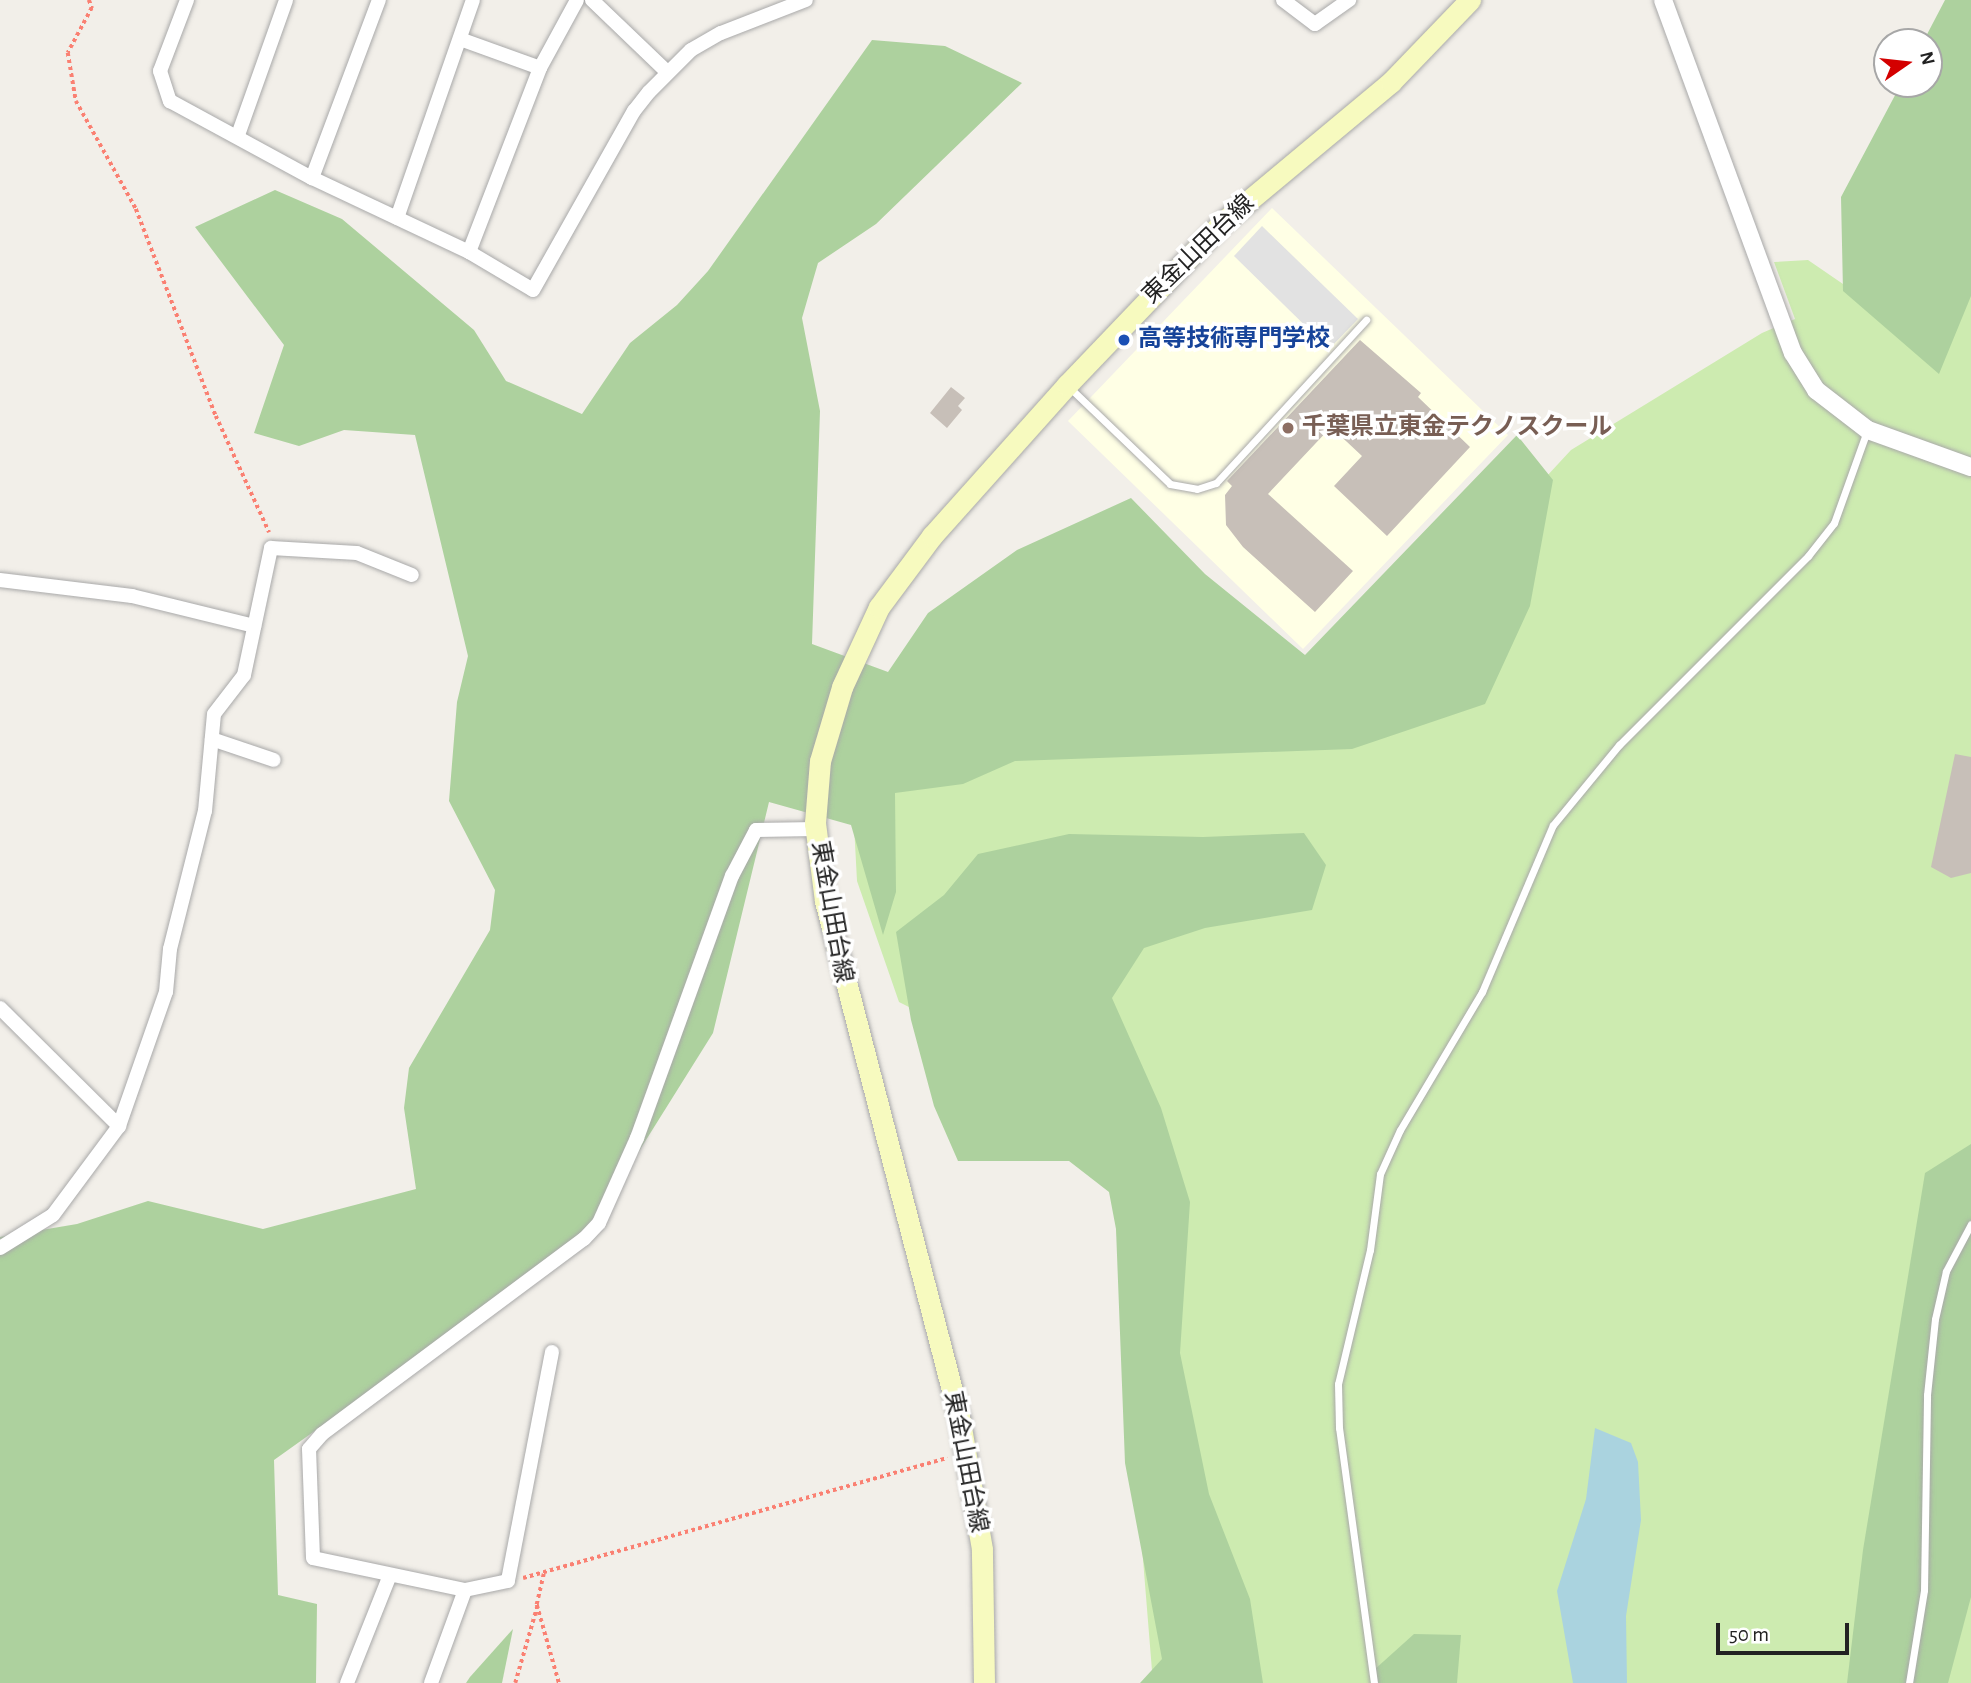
<!DOCTYPE html>
<meta charset="utf-8">
<style>
body{margin:0}
#map{position:relative;width:1971px;height:1683px;overflow:hidden;background:#f2efe9;font-family:"Alegreya Sans","Noto Sans JP",sans-serif}
div>[style]{position:absolute}
.education>*{inset:0;background:#ffffe5}
.grass>*{inset:0;background:#cdebb0}
.forest>*{inset:0;background:#add19e}
.parking>*{inset:0;background:#e2e2e2}
.water>*{inset:0;background:#aad3df}
.building>*{inset:0;background:#c7bfb8}
.path>*{height:3.5px;margin-top:-1.75px;transform-origin:0;background:repeating-linear-gradient(90deg,#fa8072 0 3.5px,transparent 0 7px)}
.roads{filter:drop-shadow(0 0 2px #a9a9a9) drop-shadow(0 0 2px #a9a9a9)}
.service>*{height:7px;margin:-3.5px;padding:0 3.5px;transform-origin:3.5px;border-radius:3.5px;background:#fff}
.minor>*{height:14px;margin:-7px;padding:0 7px;transform-origin:7px;border-radius:7px;background:#fff}
.tertiary>*{height:18px;margin:-9px;padding:0 9px;transform-origin:9px;border-radius:9px;background:#fff}
.secondary>*{height:21px;margin:-10.5px;padding:0 10.5px;transform-origin:10.5px;border-radius:10.5px;background:#f7fabf}
.dots>*{width:19px;height:19px;translate:-50% -50%;box-sizing:border-box;border:4px solid #fff;border-radius:50%}
span{translate:-50% -50%;white-space:nowrap;text-align:center;line-height:1.15;-webkit-text-stroke:7px #fff;paint-order:stroke}
.street-label{font-size:24px;color:#222}
.transit-label{font-size:24px;color:#164399;font-weight:700}
.left{translate:0 -50%;text-align:left}
.education-label{font-size:24px;color:#785e54;font-weight:700}
.north{position:absolute;left:1873px;top:28px;width:70px;height:70px;box-sizing:border-box;background:#fff;border:2px solid #a7a7a7;border-radius:50%;rotate:76deg;font-size:19px;font-weight:700;line-height:28px;text-align:center;color:#222}
.north::after{content:'';display:block;margin:auto;width:24px;height:32px;background:#d40000;clip-path:polygon(50% 0,100% 100%,50% 72%,0 100%)}
.scale{position:absolute;left:1716px;top:1623px;width:133px;height:32px;box-sizing:border-box;border:4px solid #222;border-top:0;padding-left:9px;font-size:21px;line-height:24px;white-space:nowrap;color:#222;-webkit-text-stroke:5px #fff;paint-order:stroke}
</style>
<div id="map">
<div class="education">
<i style="clip-path:polygon(1272px 208px,1508px 435px,1303px 649px,1068px 421px)"></i>
</div>
<div class="grass">
<i style="clip-path:polygon(1971px 0,1971px 1683px,1153px 1683px,1113px 1188px,1004px 1055px,899px 1002px,857px 881px,853px 806px,918px 774px,1061px 751px,1313px 728px,1571px 450px,1762px 333px,1795px 319px,1774px 262px,1808px 260px,1894px 319px)"></i>
</div>
<div class="forest">
<i style="clip-path:polygon(1945px 0,1971px 0,1971px 296px,1939px 374px,1843px 291px,1841px 197px,1901px 84px,1929px 84px,1929px 42px,1923px 42px)"></i>
<i style="clip-path:polygon(872px 40px,945px 46px,1022px 83px,876px 224px,818px 263px,802px 318px,820px 411px,812px 644px,888px 672px,928px 613px,1017px 550px,1131px 498px,1205px 574px,1305px 655px,1517px 435px,1553px 480px,1530px 606px,1485px 704px,1352px 749px,1015px 761px,963px 784px,895px 793px,896px 892px,883px 935px,851px 825px,769px 802px,713px 1033px,584px 1239px,274px 1460px,278px 1595px,317px 1604px,316px 1683px,0 1683px,0 1237px,77px 1224px,148px 1201px,263px 1229px,416px 1189px,404px 1108px,409px 1068px,490px 930px,495px 890px,449px 801px,457px 702px,468px 656px,415px 435px,344px 430px,299px 446px,254px 433px,284px 345px,195px 227px,275px 190px,342px 219px,474px 330px,506px 381px,582px 414px,630px 343px,677px 305px,708px 271px)"></i>
<i style="clip-path:polygon(1304px 833px,1326px 865px,1312px 910px,1205px 928px,1144px 948px,1112px 998px,1161px 1108px,1190px 1202px,1180px 1353px,1209px 1494px,1250px 1599px,1263px 1683px,1140px 1683px,1162px 1659px,1125px 1463px,1116px 1229px,1109px 1192px,1069px 1161px,958px 1161px,934px 1106px,911px 1020px,896px 932px,944px 895px,978px 854px,1069px 834px,1203px 837px)"></i>
<i style="clip-path:polygon(1971px 1144px,1971px 1597px,1948px 1683px,1847px 1683px,1863px 1550px,1925px 1173px)"></i>
<i style="clip-path:polygon(513px 1629px,502px 1683px,466px 1683px,470px 1677px)"></i>
<i style="clip-path:polygon(1414px 1634px,1461px 1635px,1457px 1683px,1374px 1683px,1374px 1670px)"></i>
</div>
<div class="parking">
<i style="clip-path:polygon(1262px 226px,1358px 319px,1329px 349px,1234px 256px)"></i>
</div>
<div class="water">
<i style="clip-path:polygon(1595px 1428px,1631px 1443px,1638px 1462px,1641px 1520px,1626px 1616px,1627px 1683px,1573px 1683px,1557px 1591px,1586px 1499px)"></i>
</div>
<div class="building">
<i style="clip-path:polygon(1360px 340px,1421px 393px,1418px 397px,1470px 447px,1387px 536px,1334px 486px,1362px 456px,1331px 427px,1268px 494px,1353px 571px,1315px 612px,1243px 547px,1226px 525px,1225px 495px,1232px 486px,1227px 481px)"></i>
<i style="clip-path:polygon(951px 387px,965px 398px,958px 406px,962px 410px,947px 428px,930px 413px)"></i>
<i style="clip-path:polygon(1955px 754px,1971px 757px,1971px 873px,1951px 878px,1931px 867px)"></i>
</div>
<div class="path">
<i style="left:89px;top:0;width:9px;rotate:69deg"></i>
<i style="left:92px;top:8px;width:51px;rotate:118.1deg"></i>
<i style="left:68px;top:53px;width:49px;rotate:80.5deg"></i>
<i style="left:76px;top:101px;width:124px;rotate:60.9deg"></i>
<i style="left:136px;top:209px;width:222px;rotate:68.9deg"></i>
<i style="left:216px;top:416px;width:128px;rotate:65.4deg"></i>
<i style="left:544px;top:1574px;width:32px;rotate:103deg"></i>
<i style="left:537px;top:1605px;width:81px;rotate:74.2deg"></i>
<i style="left:523px;top:1578px;width:441px;rotate:-15.8deg"></i>
<i style="left:515px;top:1683px;width:79px;rotate:-73.9deg"></i>
</div>
<div class="roads">
<div class="service">
<i style="left:1069px;top:387px;width:140px;rotate:43.8deg"></i>
<i style="left:1170px;top:484px;width:27px;rotate:10deg"></i>
<i style="left:1197px;top:489px;width:20px;rotate:-18deg"></i>
<i style="left:1216px;top:483px;width:222px;rotate:-47.4deg"></i>
<i style="left:1374px;top:1683px;width:257px;rotate:-97.8deg"></i>
<i style="left:1339px;top:1428px;width:44px;rotate:-91.3deg"></i>
<i style="left:1338px;top:1384px;width:138px;rotate:-76.6deg"></i>
<i style="left:1370px;top:1250px;width:77px;rotate:-82.5deg"></i>
<i style="left:1380px;top:1174px;width:48px;rotate:-65.6deg"></i>
<i style="left:1400px;top:1130px;width:161px;rotate:-59.3deg"></i>
<i style="left:1482px;top:992px;width:181px;rotate:-67deg"></i>
<i style="left:1553px;top:825px;width:104px;rotate:-50.5deg"></i>
<i style="left:1619px;top:745px;width:267px;rotate:-45deg"></i>
<i style="left:1808px;top:556px;width:42px;rotate:-51.8deg"></i>
<i style="left:1834px;top:523px;width:98px;rotate:-70.3deg"></i>
<i style="left:1909px;top:1683px;width:94px;rotate:-80.8deg"></i>
<i style="left:1924px;top:1590px;width:195px;rotate:-89.1deg"></i>
<i style="left:1927px;top:1395px;width:76px;rotate:-84deg"></i>
<i style="left:1935px;top:1319px;width:49px;rotate:-77.1deg"></i>
<i style="left:1946px;top:1271px;width:53px;rotate:-62deg"></i>
</div>
<div class="minor">
<i style="left:187px;top:0;width:76px;rotate:110.8deg"></i>
<i style="left:160px;top:71px;width:32px;rotate:72deg"></i>
<i style="left:170px;top:101px;width:162px;rotate:28.5deg"></i>
<i style="left:312px;top:178px;width:174px;rotate:25.2deg"></i>
<i style="left:469px;top:252px;width:74px;rotate:30.7deg"></i>
<i style="left:533px;top:290px;width:206px;rotate:-60.6deg"></i>
<i style="left:634px;top:111px;width:24px;rotate:-52deg"></i>
<i style="left:649px;top:92px;width:59px;rotate:-45deg"></i>
<i style="left:691px;top:50px;width:34px;rotate:-30deg"></i>
<i style="left:721px;top:33px;width:91px;rotate:-21.2deg"></i>
<i style="left:592px;top:0;width:105px;rotate:43.8deg"></i>
<i style="left:1283px;top:0;width:40px;rotate:37deg"></i>
<i style="left:1315px;top:24px;width:42px;rotate:-35.2deg"></i>
<i style="left:460px;top:39px;width:85px;rotate:19.9deg"></i>
<i style="left:238px;top:135px;width:143px;rotate:-70.4deg"></i>
<i style="left:312px;top:178px;width:190px;rotate:-69.4deg"></i>
<i style="left:397px;top:218px;width:231px;rotate:-70.8deg"></i>
<i style="left:469px;top:252px;width:197px;rotate:-68.9deg"></i>
<i style="left:540px;top:68px;width:77px;rotate:-61.4deg"></i>
<i style="left:0;top:580px;width:133px;rotate:6.9deg"></i>
<i style="left:132px;top:596px;width:126px;rotate:13.8deg"></i>
<i style="left:212px;top:739px;width:65px;rotate:18.7deg"></i>
<i style="left:0;top:1008px;width:168px;rotate:44.8deg"></i>
<i style="left:0;top:1248px;width:62px;rotate:-31.9deg"></i>
<i style="left:53px;top:1215px;width:111px;rotate:-53.4deg"></i>
<i style="left:119px;top:1126px;width:142px;rotate:-70.7deg"></i>
<i style="left:166px;top:992px;width:43px;rotate:-84.7deg"></i>
<i style="left:170px;top:949px;width:142px;rotate:-75.8deg"></i>
<i style="left:205px;top:811px;width:97px;rotate:-84.7deg"></i>
<i style="left:214px;top:714px;width:49px;rotate:-52.4deg"></i>
<i style="left:244px;top:675px;width:130px;rotate:-78deg"></i>
<i style="left:271px;top:548px;width:86px;rotate:3.3deg"></i>
<i style="left:357px;top:553px;width:59px;rotate:21.8deg"></i>
<i style="left:552px;top:1352px;width:233px;rotate:100.9deg"></i>
<i style="left:508px;top:1581px;width:44px;rotate:168.2deg"></i>
<i style="left:465px;top:1590px;width:155px;rotate:-168.1deg"></i>
<i style="left:313px;top:1558px;width:109px;rotate:-92.1deg"></i>
<i style="left:309px;top:1449px;width:20px;rotate:-49deg"></i>
<i style="left:322px;top:1434px;width:327px;rotate:-36.7deg"></i>
<i style="left:584px;top:1239px;width:22px;rotate:-47deg"></i>
<i style="left:599px;top:1223px;width:93px;rotate:-65.9deg"></i>
<i style="left:637px;top:1138px;width:279px;rotate:-70.1deg"></i>
<i style="left:732px;top:876px;width:52px;rotate:-62.4deg"></i>
<i style="left:756px;top:830px;width:60px;rotate:-1deg"></i>
<i style="left:347px;top:1683px;width:116px;rotate:-68.3deg"></i>
<i style="left:431px;top:1683px;width:99px;rotate:-69.9deg"></i>
</div>
<div class="tertiary">
<i style="left:1663px;top:0;width:376px;rotate:69.8deg"></i>
<i style="left:1793px;top:353px;width:44px;rotate:58.1deg"></i>
<i style="left:1816px;top:390px;width:66px;rotate:37.6deg"></i>
<i style="left:1868px;top:430px;width:109px;rotate:19.8deg"></i>
</div>
<div class="secondary">
<i style="left:984px;top:1683px;width:134px;rotate:-90.9deg"></i>
<i style="left:982px;top:1549px;width:130px;rotate:-99.8deg"></i>
<i style="left:960px;top:1421px;width:537px;rotate:-104.55deg"></i>
<i style="left:825px;top:901px;width:79px;rotate:-97.3deg"></i>
<i style="left:815px;top:823px;width:62px;rotate:-85.4deg"></i>
<i style="left:820px;top:761px;width:77px;rotate:-73.4deg"></i>
<i style="left:842px;top:687px;width:88px;rotate:-65.2deg"></i>
<i style="left:879px;top:607px;width:89px;rotate:-53.3deg"></i>
<i style="left:932px;top:536px;width:203px;rotate:-48.2deg"></i>
<i style="left:1067px;top:385px;width:226px;rotate:-46.3deg"></i>
<i style="left:1223px;top:222px;width:219px;rotate:-39.8deg"></i>
<i style="left:1391px;top:82px;width:114px;rotate:-46.1deg"></i>
</div>
</div>
<div class="dots">
<i style="left:1124px;top:340px;background:#1a4fb4"></i>
<i style="left:1288px;top:428px;background:#8d6e63"></i>
</div>
<div class="street-label">
<span style="left:1199px;top:250px;rotate:-44deg">東金山田台線</span>
<span style="left:831px;top:912px;rotate:80deg">東金山田台線</span>
<span style="left:965px;top:1462px;rotate:79deg">東金山田台線</span>
</div>
<div class="transit-label">
<span class="left" style="left:1138px;top:340px">高等技術専門学校</span>
</div>
<div class="education-label">
<span class="left" style="left:1302px;top:428px">千葉県立東金テクノスクール</span>
</div>
<div class="north">N</div>
<div class="scale">50 m</div>
</div>
